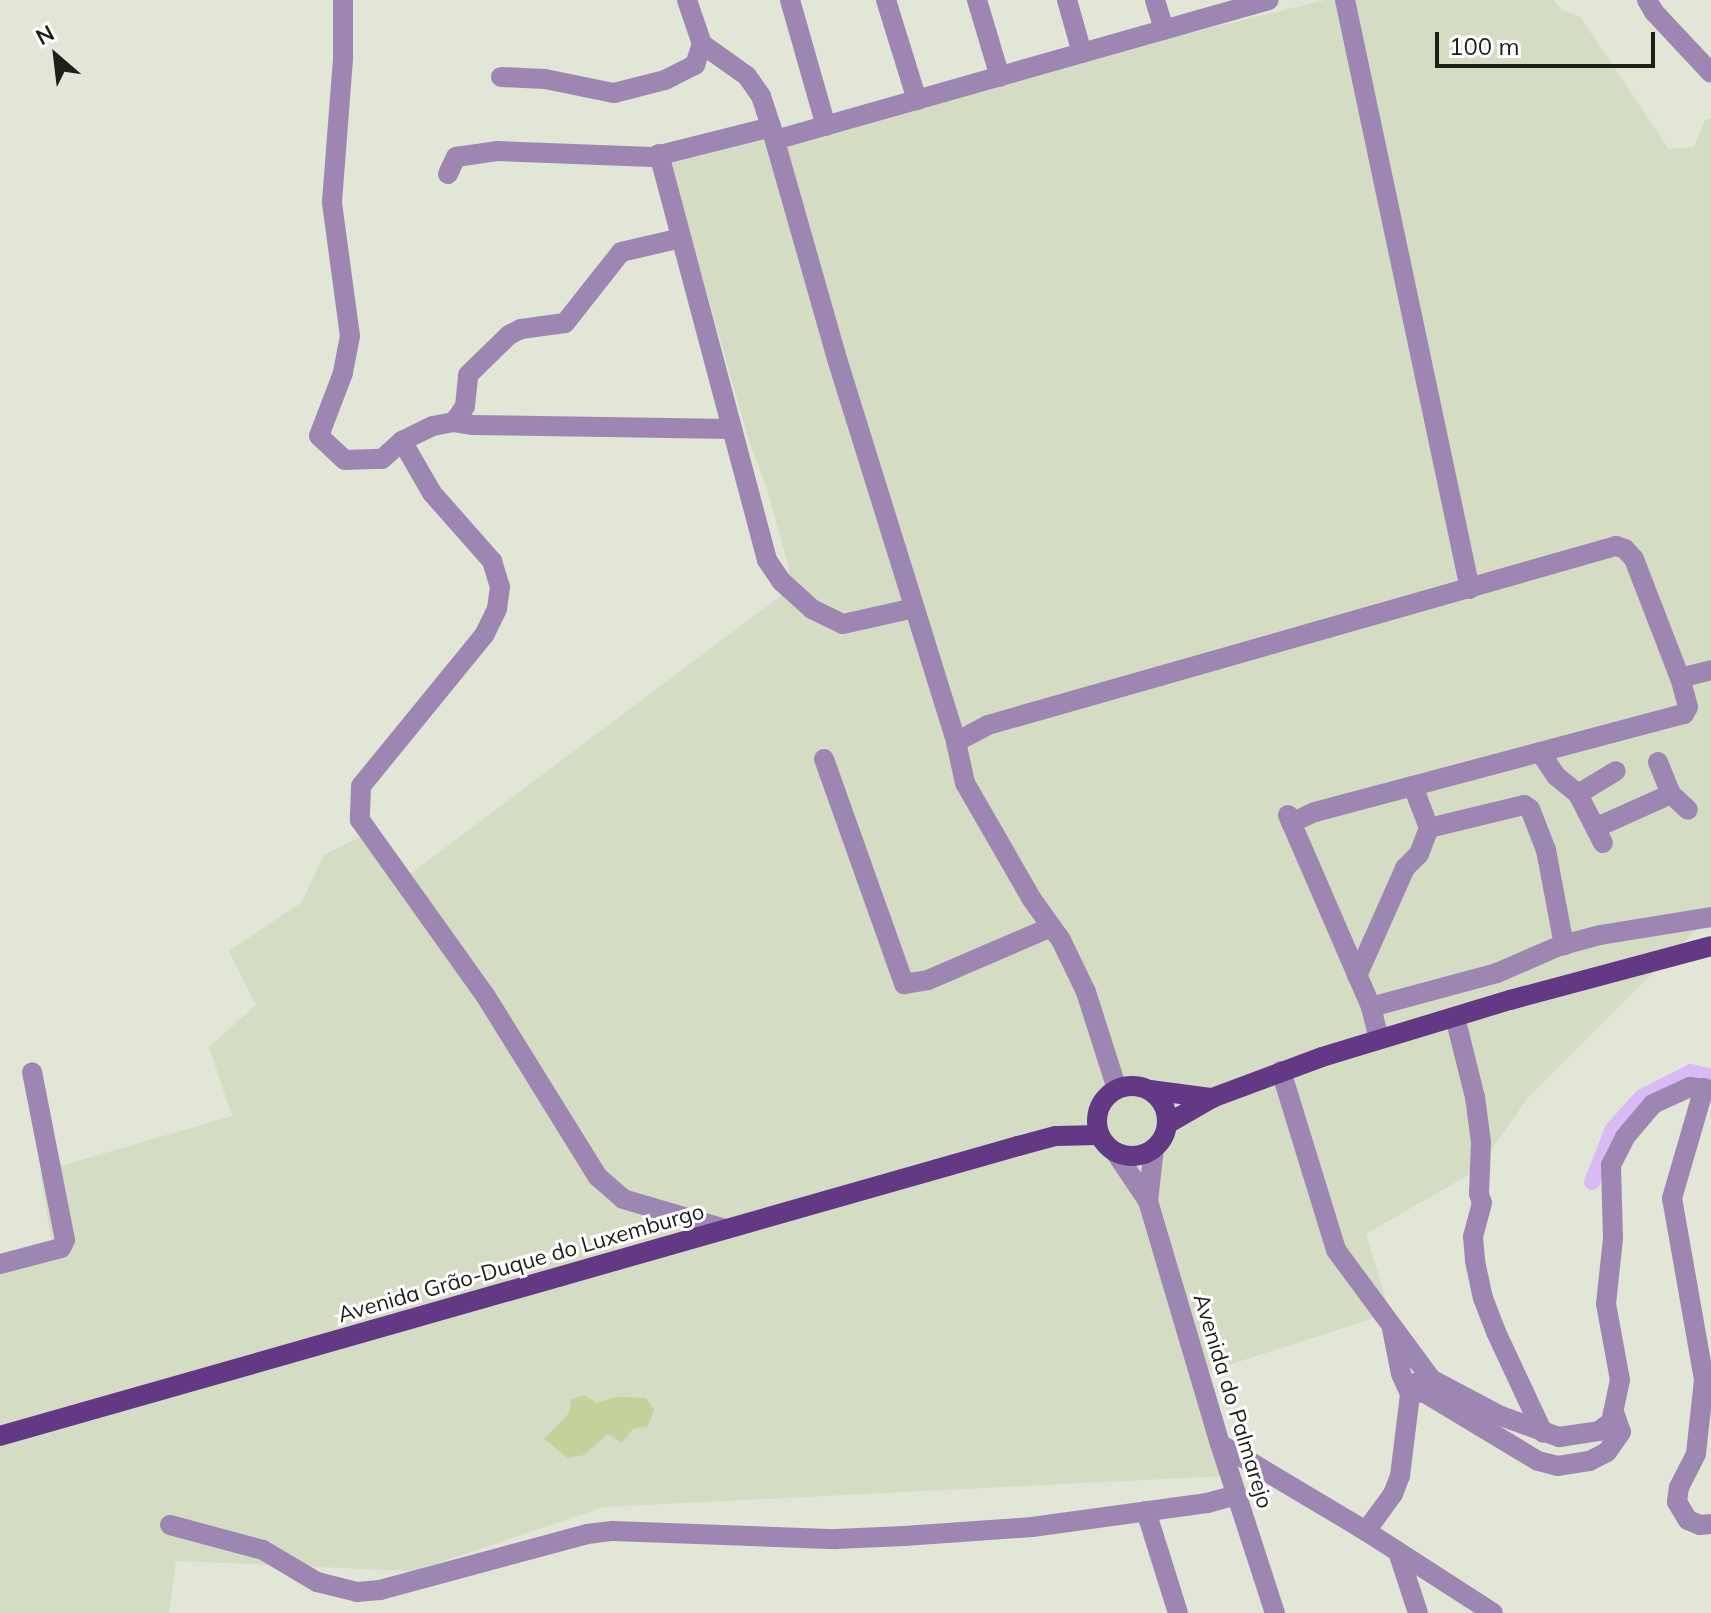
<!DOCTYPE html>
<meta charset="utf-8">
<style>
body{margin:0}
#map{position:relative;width:1711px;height:1613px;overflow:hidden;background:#e1e6d6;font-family:Mulish,sans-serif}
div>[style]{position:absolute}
.built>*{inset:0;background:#d4dcc4}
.green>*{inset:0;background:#c2d29a}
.canal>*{height:16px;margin:-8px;padding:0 8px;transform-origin:8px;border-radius:8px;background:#d9baf5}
.minor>*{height:20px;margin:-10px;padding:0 10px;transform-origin:10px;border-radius:10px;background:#9d87b2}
.major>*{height:20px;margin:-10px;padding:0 10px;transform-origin:10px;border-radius:10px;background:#633884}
.major>.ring{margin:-10px;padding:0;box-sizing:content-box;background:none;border:20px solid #633884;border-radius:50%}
span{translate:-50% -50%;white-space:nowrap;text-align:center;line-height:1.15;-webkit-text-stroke:6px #fff;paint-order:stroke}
.street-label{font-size:22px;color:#1e1f19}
.north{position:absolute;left:16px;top:16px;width:80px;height:80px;-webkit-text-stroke:6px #fff;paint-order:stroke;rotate:332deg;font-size:22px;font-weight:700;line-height:32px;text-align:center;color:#1e1f19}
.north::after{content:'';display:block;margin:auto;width:28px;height:36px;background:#1e1f19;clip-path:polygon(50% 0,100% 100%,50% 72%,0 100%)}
.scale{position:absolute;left:1435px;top:32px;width:220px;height:36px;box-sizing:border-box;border:4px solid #1e1f19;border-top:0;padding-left:10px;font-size:24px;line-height:28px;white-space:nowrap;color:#1e1f19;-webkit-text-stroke:6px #fff;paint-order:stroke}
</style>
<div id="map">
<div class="built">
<i style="clip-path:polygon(1325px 0,1554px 0,1562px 10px,1580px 17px,1669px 149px,1694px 147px,1705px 120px,1711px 118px,1711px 924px,1698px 928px,1527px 1099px,1477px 1170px,1366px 1234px,1390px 1313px,1197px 1375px,1226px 1476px,604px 1507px,414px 1571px,176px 1561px,169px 1613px,0 1613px,0 1256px,52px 1244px,40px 1172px,232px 1116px,209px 1047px,256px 1005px,229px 951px,302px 902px,324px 855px,360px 837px,397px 884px,790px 589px,789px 568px,767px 489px,749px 441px,669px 161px)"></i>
</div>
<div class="green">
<i style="clip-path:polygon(584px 1395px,597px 1403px,616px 1397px,646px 1398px,654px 1409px,648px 1426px,633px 1429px,622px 1443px,608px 1434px,584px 1455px,568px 1458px,544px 1439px,569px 1413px,571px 1400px)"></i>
</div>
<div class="canal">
<i style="left:1592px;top:1182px;width:57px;rotate:-68.4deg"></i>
<i style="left:1613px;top:1129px;width:43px;rotate:-47.8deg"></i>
<i style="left:1642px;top:1097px;width:55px;rotate:-27deg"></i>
<i style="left:1691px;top:1072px;width:18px;rotate:13deg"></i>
</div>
<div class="minor">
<i style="left:343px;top:0;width:59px;rotate:90deg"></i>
<i style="left:343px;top:59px;width:144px;rotate:94.4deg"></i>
<i style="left:332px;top:203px;width:134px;rotate:82.3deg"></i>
<i style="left:350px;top:336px;width:38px;rotate:101deg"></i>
<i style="left:343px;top:373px;width:67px;rotate:110.9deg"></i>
<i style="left:319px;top:436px;width:35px;rotate:43deg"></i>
<i style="left:345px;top:460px;width:37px;rotate:-2deg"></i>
<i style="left:382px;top:459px;width:27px;rotate:-42deg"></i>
<i style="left:402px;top:441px;width:34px;rotate:-26deg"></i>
<i style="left:433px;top:426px;width:21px;rotate:-11deg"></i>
<i style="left:454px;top:422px;width:19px;rotate:-55deg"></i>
<i style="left:465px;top:406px;width:31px;rotate:-84deg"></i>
<i style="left:468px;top:375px;width:57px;rotate:-44.3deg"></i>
<i style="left:509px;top:335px;width:13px;rotate:-27deg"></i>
<i style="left:521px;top:329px;width:44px;rotate:-7.8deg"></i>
<i style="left:565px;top:323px;width:90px;rotate:-51.7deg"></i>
<i style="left:621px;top:252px;width:62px;rotate:-13.1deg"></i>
<i style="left:687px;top:0;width:46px;rotate:71.2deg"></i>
<i style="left:702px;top:44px;width:55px;rotate:35.4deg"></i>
<i style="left:747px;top:76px;width:24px;rotate:55deg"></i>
<i style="left:761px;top:96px;width:33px;rotate:72deg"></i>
<i style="left:790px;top:0;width:131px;rotate:74.1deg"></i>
<i style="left:886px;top:0;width:105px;rotate:72.8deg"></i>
<i style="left:977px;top:0;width:80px;rotate:73.4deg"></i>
<i style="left:1067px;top:0;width:55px;rotate:74.2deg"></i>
<i style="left:1155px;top:0;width:31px;rotate:73deg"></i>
<i style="left:1345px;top:0;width:602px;rotate:78.02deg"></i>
<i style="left:1647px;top:0;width:14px;rotate:60deg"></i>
<i style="left:1654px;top:12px;width:83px;rotate:46.9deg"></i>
<i style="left:501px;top:77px;width:44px;rotate:2.6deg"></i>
<i style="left:545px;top:79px;width:70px;rotate:11.5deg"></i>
<i style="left:614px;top:93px;width:53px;rotate:-14.3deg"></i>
<i style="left:665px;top:80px;width:34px;rotate:-27deg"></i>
<i style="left:695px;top:65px;width:22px;rotate:-72deg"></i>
<i style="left:775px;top:140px;width:513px;rotate:-15.82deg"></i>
<i style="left:659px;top:154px;width:420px;rotate:75.1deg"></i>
<i style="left:767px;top:560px;width:25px;rotate:56deg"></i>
<i style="left:781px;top:581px;width:42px;rotate:42.1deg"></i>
<i style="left:812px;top:609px;width:34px;rotate:26deg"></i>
<i style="left:843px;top:624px;width:73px;rotate:-12.7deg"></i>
<i style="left:448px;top:174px;width:19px;rotate:-65deg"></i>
<i style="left:456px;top:157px;width:41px;rotate:-8.3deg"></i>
<i style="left:497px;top:151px;width:155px;rotate:2.2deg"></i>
<i style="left:652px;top:157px;width:123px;rotate:-14.1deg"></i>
<i style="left:771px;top:127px;width:244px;rotate:74.1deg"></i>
<i style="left:838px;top:362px;width:398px;rotate:72.7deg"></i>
<i style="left:956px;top:742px;width:42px;rotate:77.6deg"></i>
<i style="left:965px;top:783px;width:133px;rotate:60.1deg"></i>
<i style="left:1031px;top:898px;width:52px;rotate:54.5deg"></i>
<i style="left:1061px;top:940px;width:58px;rotate:64.3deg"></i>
<i style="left:1086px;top:992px;width:102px;rotate:72.3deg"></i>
<i style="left:454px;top:422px;width:18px;rotate:9deg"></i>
<i style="left:472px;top:425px;width:260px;rotate:0.9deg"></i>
<i style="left:402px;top:441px;width:60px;rotate:60deg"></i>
<i style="left:432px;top:493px;width:91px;rotate:48.6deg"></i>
<i style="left:492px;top:561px;width:27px;rotate:73deg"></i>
<i style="left:500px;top:587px;width:22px;rotate:98deg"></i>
<i style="left:497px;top:609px;width:28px;rotate:116deg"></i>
<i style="left:485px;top:634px;width:196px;rotate:129.2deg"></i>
<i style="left:361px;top:786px;width:34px;rotate:92deg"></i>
<i style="left:360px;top:820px;width:215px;rotate:54.5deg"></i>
<i style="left:485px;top:995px;width:214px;rotate:58.2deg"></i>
<i style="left:598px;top:1177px;width:33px;rotate:41deg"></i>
<i style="left:623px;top:1199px;width:106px;rotate:16.4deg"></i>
<i style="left:956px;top:742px;width:36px;rotate:-28deg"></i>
<i style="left:988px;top:725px;width:653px;rotate:-15.91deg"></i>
<i style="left:1616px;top:546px;width:9px;rotate:18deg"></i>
<i style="left:1625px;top:549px;width:13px;rotate:48deg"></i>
<i style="left:1634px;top:559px;width:128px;rotate:68.9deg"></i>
<i style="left:1680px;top:678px;width:32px;rotate:-14deg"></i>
<i style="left:1540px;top:752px;width:29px;rotate:56deg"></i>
<i style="left:1556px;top:776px;width:28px;rotate:39deg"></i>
<i style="left:1578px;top:794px;width:55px;rotate:63deg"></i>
<i style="left:824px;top:759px;width:239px;rotate:70.4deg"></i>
<i style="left:904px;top:984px;width:24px;rotate:-9deg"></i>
<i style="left:928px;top:980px;width:134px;rotate:-23.3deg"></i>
<i style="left:1658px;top:762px;width:35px;rotate:68deg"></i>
<i style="left:1671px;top:794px;width:23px;rotate:43deg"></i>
<i style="left:1578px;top:794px;width:44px;rotate:-31.2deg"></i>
<i style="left:1288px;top:815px;width:209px;rotate:66.6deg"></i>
<i style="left:1371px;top:1007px;width:33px;rotate:76deg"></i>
<i style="left:1291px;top:823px;width:26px;rotate:-25deg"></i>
<i style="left:1315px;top:812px;width:382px;rotate:-14.9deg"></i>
<i style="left:1684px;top:714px;width:8px;rotate:-60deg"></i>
<i style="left:1688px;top:707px;width:30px;rotate:-105deg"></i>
<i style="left:1604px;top:824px;width:73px;rotate:-24.1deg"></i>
<i style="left:1429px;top:828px;width:98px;rotate:-13.6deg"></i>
<i style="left:1524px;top:805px;width:7px;rotate:34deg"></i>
<i style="left:1530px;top:809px;width:44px;rotate:68.7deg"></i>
<i style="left:1546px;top:850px;width:97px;rotate:79.3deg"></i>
<i style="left:1357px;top:976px;width:118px;rotate:-66deg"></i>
<i style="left:1405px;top:868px;width:20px;rotate:-45deg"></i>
<i style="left:1419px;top:854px;width:28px;rotate:-69deg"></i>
<i style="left:1429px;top:828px;width:45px;rotate:-110.9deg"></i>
<i style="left:1371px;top:1007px;width:131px;rotate:-15.1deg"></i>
<i style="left:1497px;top:973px;width:68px;rotate:-23.5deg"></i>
<i style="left:1559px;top:946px;width:42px;rotate:-15deg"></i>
<i style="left:1600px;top:935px;width:112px;rotate:-9.2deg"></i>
<i style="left:1455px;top:1017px;width:82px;rotate:76deg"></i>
<i style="left:1475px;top:1097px;width:45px;rotate:82.4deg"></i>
<i style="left:1481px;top:1142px;width:52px;rotate:92.2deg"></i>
<i style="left:1479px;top:1194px;width:9px;rotate:72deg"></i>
<i style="left:1482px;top:1203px;width:35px;rotate:105deg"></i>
<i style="left:1473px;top:1237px;width:24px;rotate:85deg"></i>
<i style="left:1475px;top:1261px;width:38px;rotate:78deg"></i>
<i style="left:1483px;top:1298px;width:36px;rotate:69deg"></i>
<i style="left:1496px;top:1332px;width:111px;rotate:65deg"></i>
<i style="left:1281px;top:1071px;width:187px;rotate:72.9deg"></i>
<i style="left:1336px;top:1250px;width:160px;rotate:53.6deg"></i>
<i style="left:1704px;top:1088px;width:115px;rotate:106.2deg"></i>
<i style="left:1672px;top:1198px;width:185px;rotate:80deg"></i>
<i style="left:1704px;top:1380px;width:74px;rotate:96.2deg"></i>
<i style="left:1696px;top:1454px;width:37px;rotate:117deg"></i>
<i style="left:1679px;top:1487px;width:15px;rotate:98deg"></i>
<i style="left:1677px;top:1502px;width:21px;rotate:59deg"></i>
<i style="left:1688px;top:1520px;width:13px;rotate:23deg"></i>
<i style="left:1700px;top:1525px;width:11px;rotate:-5deg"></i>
<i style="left:1115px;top:1152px;width:59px;rotate:56deg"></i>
<i style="left:1148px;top:1201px;width:253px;rotate:73.5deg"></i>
<i style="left:1220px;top:1444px;width:178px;rotate:72deg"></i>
<i style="left:1148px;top:1201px;width:53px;rotate:-83.5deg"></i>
<i style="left:0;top:1264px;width:63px;rotate:-14.7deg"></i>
<i style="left:61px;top:1248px;width:9px;rotate:-63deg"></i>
<i style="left:65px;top:1240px;width:171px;rotate:-101.1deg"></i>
<i style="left:1615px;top:1415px;width:18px;rotate:71deg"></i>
<i style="left:1621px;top:1432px;width:24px;rotate:125deg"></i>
<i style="left:1607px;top:1452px;width:20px;rotate:153deg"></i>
<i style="left:1589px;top:1461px;width:31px;rotate:171deg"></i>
<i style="left:1558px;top:1466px;width:21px;rotate:-166deg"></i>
<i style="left:1538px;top:1461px;width:134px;rotate:-149deg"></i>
<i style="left:1423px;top:1392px;width:13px;rotate:171deg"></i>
<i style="left:1410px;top:1394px;width:14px;rotate:-56deg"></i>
<i style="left:1418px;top:1382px;width:13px;rotate:-13deg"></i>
<i style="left:1431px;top:1379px;width:79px;rotate:27.9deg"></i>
<i style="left:1501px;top:1416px;width:62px;rotate:19.9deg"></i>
<i style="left:1559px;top:1437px;width:40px;rotate:-8.5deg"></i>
<i style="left:1599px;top:1431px;width:15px;rotate:-37deg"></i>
<i style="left:1611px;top:1422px;width:43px;rotate:-77.9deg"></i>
<i style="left:1620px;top:1380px;width:77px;rotate:-100.4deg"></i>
<i style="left:1606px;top:1304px;width:66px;rotate:-83.9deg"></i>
<i style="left:1613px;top:1238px;width:73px;rotate:-91.6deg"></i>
<i style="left:1611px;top:1165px;width:31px;rotate:-63deg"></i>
<i style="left:1625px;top:1137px;width:43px;rotate:-49.7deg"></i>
<i style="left:1653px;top:1104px;width:41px;rotate:-24.7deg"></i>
<i style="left:1690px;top:1087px;width:21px;rotate:8deg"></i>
<i style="left:1220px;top:1444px;width:170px;rotate:30.8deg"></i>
<i style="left:1366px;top:1531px;width:151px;rotate:32.8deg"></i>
<i style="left:1146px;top:1511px;width:107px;rotate:72.6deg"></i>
<i style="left:170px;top:1525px;width:96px;rotate:15deg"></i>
<i style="left:263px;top:1550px;width:63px;rotate:30.7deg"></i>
<i style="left:317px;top:1582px;width:41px;rotate:14deg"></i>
<i style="left:357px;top:1592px;width:23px;rotate:-5deg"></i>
<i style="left:380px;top:1590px;width:214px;rotate:-15.1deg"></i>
<i style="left:587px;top:1534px;width:26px;rotate:-7deg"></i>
<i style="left:613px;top:1531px;width:223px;rotate:2.1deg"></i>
<i style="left:836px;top:1539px;width:68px;rotate:-2.5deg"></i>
<i style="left:904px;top:1536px;width:128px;rotate:-4deg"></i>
<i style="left:1032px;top:1527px;width:177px;rotate:-7.8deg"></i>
<i style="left:1207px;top:1503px;width:30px;rotate:-15deg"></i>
<i style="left:1366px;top:1531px;width:46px;rotate:-53.9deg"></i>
<i style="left:1393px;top:1494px;width:19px;rotate:-69deg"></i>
<i style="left:1400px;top:1476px;width:83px;rotate:-83deg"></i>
<i style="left:1410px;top:1394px;width:22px;rotate:-114deg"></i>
<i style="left:1401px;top:1374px;width:46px;rotate:-101.3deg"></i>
<i style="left:1398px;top:1552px;width:64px;rotate:71.8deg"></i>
</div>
<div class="major">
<i class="ring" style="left:1097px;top:1086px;width:50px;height:50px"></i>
<i style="left:1150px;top:1090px;width:63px;rotate:7.4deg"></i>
<i style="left:1167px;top:1124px;width:52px;rotate:-30deg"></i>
<i style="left:1212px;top:1098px;width:117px;rotate:-20.4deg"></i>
<i style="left:1322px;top:1057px;width:196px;rotate:-16.9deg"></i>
<i style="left:1510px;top:1000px;width:208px;rotate:-15deg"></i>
<i style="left:0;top:1436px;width:1059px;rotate:-15.9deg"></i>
<i style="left:1018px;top:1146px;width:39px;rotate:-15deg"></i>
<i style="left:1056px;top:1136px;width:43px;rotate:-1.3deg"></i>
</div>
<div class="street-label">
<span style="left:521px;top:1263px;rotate:-16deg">Avenida Grão-Duque do Luxemburgo</span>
<span style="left:1233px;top:1401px;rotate:73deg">Avenida do Palmarejo</span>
</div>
<div class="north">N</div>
<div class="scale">100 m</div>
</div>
